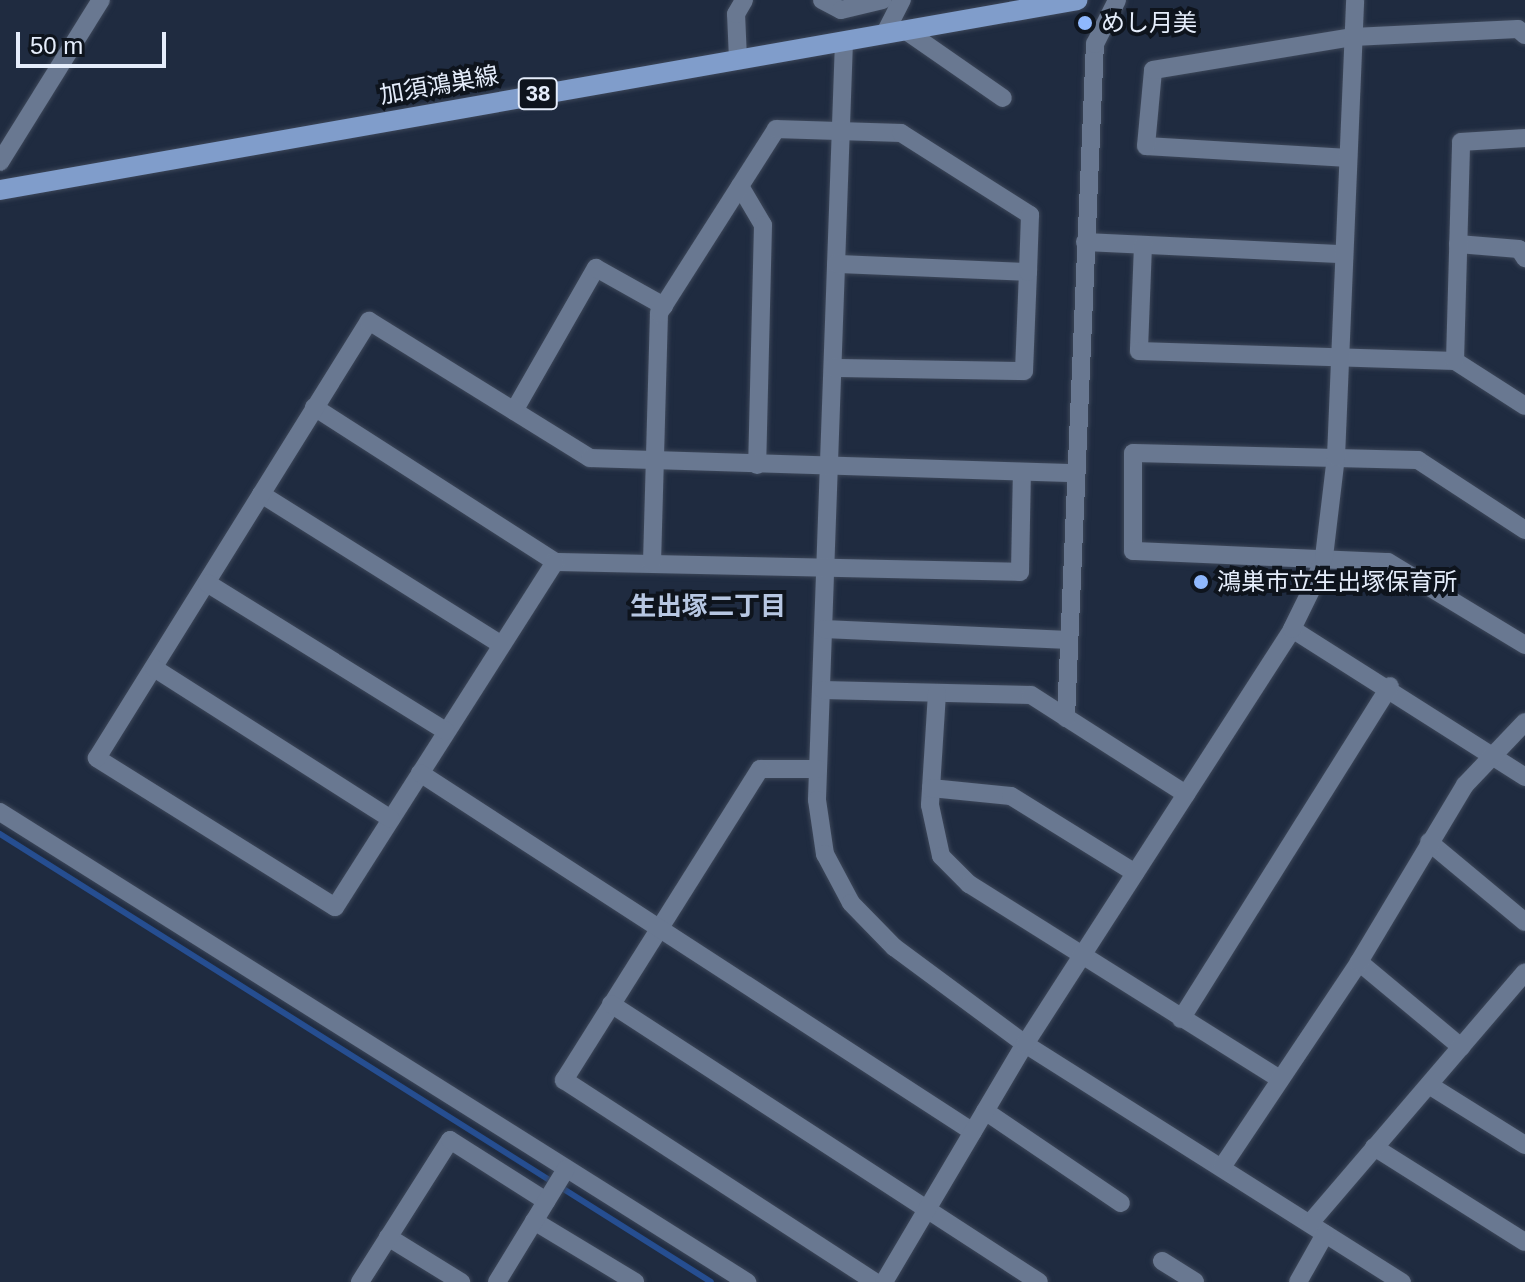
<!DOCTYPE html>
<meta charset="utf-8">
<style>
body{margin:0}
#map{position:relative;width:1525px;height:1282px;overflow:hidden;background:#1f2b40;font-family:Arial,"Noto Sans JP",sans-serif}
div>[style]{position:absolute}
.stream>*{height:6px;margin:-3px;padding:0 3px;transform-origin:3px;border-radius:3px;background:#264e91}
.roads{filter:drop-shadow(0 0 2px #3d4759) drop-shadow(0 0 2px #3d4759)}
.street>*{height:18px;margin:-9px;padding:0 9px;transform-origin:9px;border-radius:9px;background:#697891}
.primary>*{height:20px;margin:-10px;padding:0 10px;transform-origin:10px;border-radius:10px;background:#809dcb}
.dots>*{width:22px;height:22px;translate:-50% -50%;box-sizing:border-box;border:4px solid #0e141d;border-radius:50%}
span{translate:-50% -50%;white-space:nowrap;text-align:center;line-height:1.15;-webkit-text-stroke:8px #0e141d;paint-order:stroke}
.shield-label span{padding:2px 6px;background:#0e141d;border:2px solid;border-radius:6px;-webkit-text-stroke-width:0}
.shield-label{font-size:22px;color:#e5edfb;font-weight:700}
.poi-label{font-size:24px;color:#e5edfb}
.left{translate:0 -50%;text-align:left}
.street-label{font-size:24px;color:#e5edfb}
.neighbourhood-label{font-size:26px;color:#b7c7e2;font-weight:700}
.scale{position:absolute;left:16px;top:32px;width:150px;height:36px;box-sizing:border-box;border:4px solid #e5edfb;border-top:0;padding-left:10px;font-size:24px;line-height:28px;white-space:nowrap;color:#e5edfb;-webkit-text-stroke:6px #0e141d;paint-order:stroke}
</style>
<div id="map">
<div class="stream">
<i style="left:0;top:834px;width:840px;rotate:32.21deg"></i>
</div>
<div class="roads">
<div class="street">
<i style="left:822px;top:0;width:21px;rotate:28deg"></i>
<i style="left:841px;top:10px;width:43px;rotate:-13.4deg"></i>
<i style="left:905px;top:30px;width:119px;rotate:34.8deg"></i>
<i style="left:885px;top:33px;width:37px;rotate:-63deg"></i>
<i style="left:844px;top:41px;width:759px;rotate:92.04deg"></i>
<i style="left:817px;top:800px;width:55px;rotate:81.6deg"></i>
<i style="left:825px;top:854px;width:55px;rotate:62deg"></i>
<i style="left:851px;top:903px;width:62px;rotate:45.7deg"></i>
<i style="left:894px;top:947px;width:163px;rotate:36.5deg"></i>
<i style="left:1025px;top:1044px;width:446px;rotate:32.3deg"></i>
<i style="left:738px;top:59px;width:45px;rotate:-92.5deg"></i>
<i style="left:736px;top:14px;width:16px;rotate:-60deg"></i>
<i style="left:1348px;top:158px;width:202px;rotate:-176.6deg"></i>
<i style="left:1146px;top:146px;width:76px;rotate:-84.7deg"></i>
<i style="left:1153px;top:70px;width:203px;rotate:-9.4deg"></i>
<i style="left:1353px;top:37px;width:165px;rotate:-2.8deg"></i>
<i style="left:1518px;top:29px;width:9px;rotate:41deg"></i>
<i style="left:0;top:162px;width:191px;rotate:-58.1deg"></i>
<i style="left:740px;top:186px;width:45px;rotate:59.5deg"></i>
<i style="left:763px;top:225px;width:240px;rotate:91.4deg"></i>
<i style="left:1085px;top:242px;width:259px;rotate:2.7deg"></i>
<i style="left:1458px;top:244px;width:61px;rotate:4.7deg"></i>
<i style="left:1519px;top:249px;width:11px;rotate:56deg"></i>
<i style="left:1143px;top:245px;width:106px;rotate:92.2deg"></i>
<i style="left:1139px;top:351px;width:316px;rotate:1.8deg"></i>
<i style="left:1455px;top:361px;width:83px;rotate:32.7deg"></i>
<i style="left:1455px;top:361px;width:219px;rotate:-88.4deg"></i>
<i style="left:1461px;top:142px;width:64px;rotate:-3.6deg"></i>
<i style="left:833px;top:368px;width:191px;rotate:0.9deg"></i>
<i style="left:1024px;top:371px;width:99px;rotate:-87.7deg"></i>
<i style="left:1028px;top:272px;width:192px;rotate:-177.6deg"></i>
<i style="left:314px;top:407px;width:287px;rotate:32.7deg"></i>
<i style="left:555px;top:562px;width:465px;rotate:1.2deg"></i>
<i style="left:1020px;top:572px;width:100px;rotate:-88.9deg"></i>
<i style="left:514px;top:411px;width:165px;rotate:-60.2deg"></i>
<i style="left:596px;top:268px;width:78px;rotate:29.2deg"></i>
<i style="left:261px;top:494px;width:284px;rotate:32.1deg"></i>
<i style="left:1525px;top:530px;width:128px;rotate:-146.8deg"></i>
<i style="left:1418px;top:460px;width:285px;rotate:-178.6deg"></i>
<i style="left:1133px;top:453px;width:98px;rotate:90deg"></i>
<i style="left:1133px;top:551px;width:255px;rotate:2.5deg"></i>
<i style="left:1388px;top:562px;width:160px;rotate:31.2deg"></i>
<i style="left:555px;top:562px;width:409px;rotate:122.5deg"></i>
<i style="left:335px;top:907px;width:281px;rotate:-148deg"></i>
<i style="left:97px;top:758px;width:515px;rotate:-58.1deg"></i>
<i style="left:369px;top:321px;width:260px;rotate:31.8deg"></i>
<i style="left:590px;top:458px;width:486px;rotate:1.8deg"></i>
<i style="left:652px;top:563px;width:250px;rotate:-88.4deg"></i>
<i style="left:659px;top:313px;width:218px;rotate:-57.5deg"></i>
<i style="left:776px;top:129px;width:125px;rotate:1.8deg"></i>
<i style="left:901px;top:133px;width:153px;rotate:32.4deg"></i>
<i style="left:1030px;top:215px;width:57px;rotate:92deg"></i>
<i style="left:207px;top:583px;width:281px;rotate:31.8deg"></i>
<i style="left:824px;top:629px;width:245px;rotate:2.6deg"></i>
<i style="left:1292px;top:629px;width:276px;rotate:32.4deg"></i>
<i style="left:154px;top:668px;width:281px;rotate:32.5deg"></i>
<i style="left:823px;top:690px;width:208px;rotate:1.4deg"></i>
<i style="left:1031px;top:695px;width:184px;rotate:32.6deg"></i>
<i style="left:937px;top:693px;width:112px;rotate:93.6deg"></i>
<i style="left:930px;top:805px;width:52px;rotate:77.8deg"></i>
<i style="left:941px;top:856px;width:40px;rotate:45deg"></i>
<i style="left:969px;top:884px;width:367px;rotate:32.1deg"></i>
<i style="left:1066px;top:718px;width:675px;rotate:-87.54deg"></i>
<i style="left:1095px;top:44px;width:49px;rotate:-63.4deg"></i>
<i style="left:818px;top:769px;width:58px;rotate:180deg"></i>
<i style="left:760px;top:769px;width:368px;rotate:122.2deg"></i>
<i style="left:564px;top:1080px;width:371px;rotate:33deg"></i>
<i style="left:420px;top:773px;width:659px;rotate:32.99deg"></i>
<i style="left:931px;top:788px;width:80px;rotate:5.7deg"></i>
<i style="left:1011px;top:796px;width:146px;rotate:31.8deg"></i>
<i style="left:0;top:812px;width:883px;rotate:32.18deg"></i>
<i style="left:1429px;top:842px;width:125px;rotate:39.8deg"></i>
<i style="left:1359px;top:962px;width:133px;rotate:39.8deg"></i>
<i style="left:611px;top:1004px;width:510px;rotate:33.01deg"></i>
<i style="left:1181px;top:1019px;width:393px;rotate:-57.9deg"></i>
<i style="left:1429px;top:1085px;width:113px;rotate:32deg"></i>
<i style="left:985px;top:1111px;width:164px;rotate:34.1deg"></i>
<i style="left:1374px;top:1147px;width:178px;rotate:32.2deg"></i>
<i style="left:1222px;top:1167px;width:247px;rotate:-56.2deg"></i>
<i style="left:1359px;top:962px;width:206px;rotate:-59.1deg"></i>
<i style="left:1465px;top:785px;width:87px;rotate:-46.4deg"></i>
<i style="left:534px;top:1221px;width:118px;rotate:31.1deg"></i>
<i style="left:1310px;top:1223px;width:330px;rotate:-49.4deg"></i>
<i style="left:388px;top:1237px;width:86px;rotate:31.7deg"></i>
<i style="left:1162px;top:1261px;width:39px;rotate:32deg"></i>
<i style="left:360px;top:1282px;width:168px;rotate:-57.6deg"></i>
<i style="left:450px;top:1140px;width:114px;rotate:32.4deg"></i>
<i style="left:497px;top:1282px;width:132px;rotate:-58.6deg"></i>
<i style="left:884px;top:1282px;width:277px;rotate:-59.4deg"></i>
<i style="left:1025px;top:1044px;width:493px;rotate:-57.2deg"></i>
<i style="left:1292px;top:629px;width:50px;rotate:-63.9deg"></i>
<i style="left:1314px;top:584px;width:29px;rotate:-70deg"></i>
<i style="left:1324px;top:557px;width:101px;rotate:-83.2deg"></i>
<i style="left:1336px;top:457px;width:457px;rotate:-87.6deg"></i>
<i style="left:1298px;top:1282px;width:55px;rotate:-60.6deg"></i>
</div>
<div class="primary">
<i style="left:0;top:190px;width:1094px;rotate:-10deg"></i>
</div>
</div>
<div class="dots">
<i style="left:1085px;top:23px;background:#8fb8fd"></i>
<i style="left:1201px;top:582px;background:#8fb8fd"></i>
</div>
<div class="shield-label">
<span style="left:538px;top:94px">38</span>
</div>
<div class="poi-label">
<span class="left" style="left:1101px;top:23px">めし月美</span>
<span class="left" style="left:1217px;top:582px">鴻巣市立生出塚保育所</span>
</div>
<div class="street-label">
<span style="left:439px;top:85px;rotate:-10deg">加須鴻巣線</span>
</div>
<div class="neighbourhood-label">
<span style="left:708px;top:607px">生出塚二丁目</span>
</div>
<div class="scale">50 m</div>
</div>
